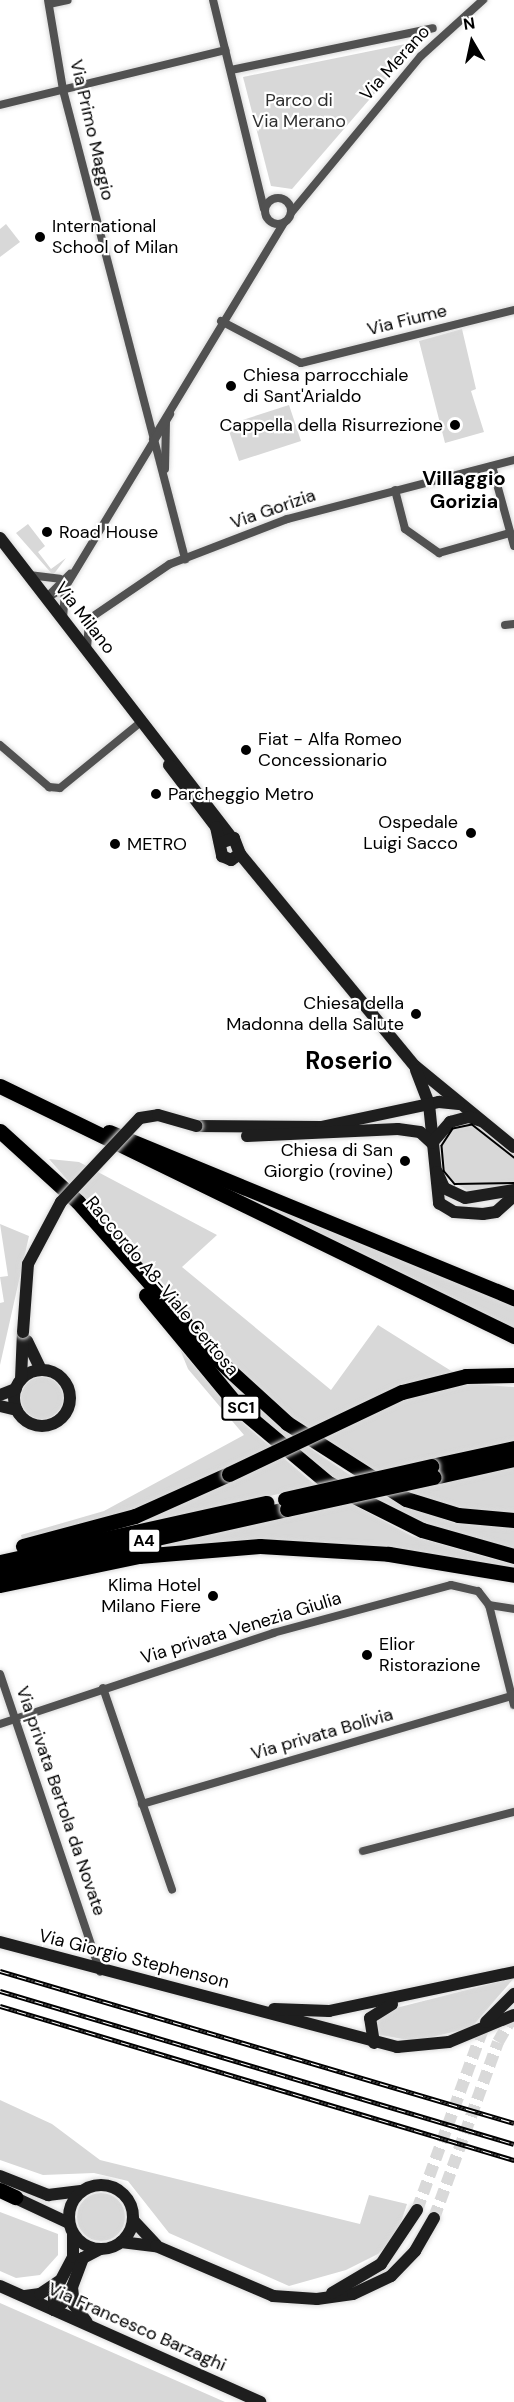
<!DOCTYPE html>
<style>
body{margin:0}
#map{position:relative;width:514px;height:2402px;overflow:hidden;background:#fff;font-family:"DM Sans",sans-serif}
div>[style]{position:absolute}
.green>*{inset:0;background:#d8d8d8}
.round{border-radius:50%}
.secondary-tunnel>*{height:12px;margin-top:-6px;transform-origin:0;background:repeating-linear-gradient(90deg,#d9d9d9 0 12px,transparent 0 18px)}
.roads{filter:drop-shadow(0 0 2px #dbdbdb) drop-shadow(0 0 2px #dbdbdb)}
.street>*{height:8px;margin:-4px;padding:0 4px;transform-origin:4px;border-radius:4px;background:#515151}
.street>.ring{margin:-4px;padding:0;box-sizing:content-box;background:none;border:8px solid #515151;border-radius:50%}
.secondary>*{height:12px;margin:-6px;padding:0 6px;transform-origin:6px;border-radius:6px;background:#1e1e1e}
.secondary>.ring{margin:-6px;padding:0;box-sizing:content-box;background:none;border:12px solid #1e1e1e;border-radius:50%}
.highway>*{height:15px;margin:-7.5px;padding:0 7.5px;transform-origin:7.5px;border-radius:7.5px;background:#000}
.tram>*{height:1.5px;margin:-0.75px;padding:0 0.75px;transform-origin:0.75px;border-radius:0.75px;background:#000}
.rail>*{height:5px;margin-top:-2.5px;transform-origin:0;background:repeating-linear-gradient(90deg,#fff 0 9px,#000 0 18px);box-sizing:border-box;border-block:2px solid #000}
.bridges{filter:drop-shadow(0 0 2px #dbdbdb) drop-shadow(0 0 2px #dbdbdb)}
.secondary-bridge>*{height:12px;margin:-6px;padding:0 6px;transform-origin:6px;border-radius:6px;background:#1e1e1e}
.highway-bridge>*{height:15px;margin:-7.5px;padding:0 7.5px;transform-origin:7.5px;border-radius:7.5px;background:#000}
.dots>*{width:16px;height:16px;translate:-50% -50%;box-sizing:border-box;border:3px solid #fff;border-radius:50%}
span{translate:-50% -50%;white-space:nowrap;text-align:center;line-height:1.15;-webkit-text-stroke:4.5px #fff;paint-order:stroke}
.shield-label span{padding:2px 4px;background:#fff;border:2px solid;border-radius:4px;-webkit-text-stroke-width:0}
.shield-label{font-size:16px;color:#000;font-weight:700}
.street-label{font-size:18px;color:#000}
.park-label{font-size:18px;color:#2f2f2f}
.poi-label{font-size:18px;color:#000}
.left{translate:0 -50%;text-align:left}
.right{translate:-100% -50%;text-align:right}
.neighbourhood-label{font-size:20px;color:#000;font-weight:700}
.district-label{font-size:24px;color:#000;font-weight:700}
.north{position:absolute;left:442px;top:12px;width:60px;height:60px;-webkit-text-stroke:4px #fff;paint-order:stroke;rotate:351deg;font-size:16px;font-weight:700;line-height:24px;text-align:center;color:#000}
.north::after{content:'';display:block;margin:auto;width:21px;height:27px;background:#000;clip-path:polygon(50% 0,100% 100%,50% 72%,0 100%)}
</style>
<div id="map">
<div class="green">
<i style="clip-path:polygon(420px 41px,292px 189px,271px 186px,243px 77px)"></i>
<i style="clip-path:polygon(6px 224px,20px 242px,0 257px,0 229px)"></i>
<i style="clip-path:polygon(462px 329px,476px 389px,471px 391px,484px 432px,445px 443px,419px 341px)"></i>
<i style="clip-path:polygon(289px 405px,301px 441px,239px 461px,227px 425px)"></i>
<i style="clip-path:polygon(28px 524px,45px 546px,38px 552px,51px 569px,66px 558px,53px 575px,16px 533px)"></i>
<i style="clip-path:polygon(474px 1121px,514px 1151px,514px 1185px,470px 1192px,440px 1174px,438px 1144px,447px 1129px)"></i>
<i style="clip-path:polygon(49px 1159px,79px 1162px,217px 1235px,182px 1267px,331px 1390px,378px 1325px,472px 1384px,514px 1387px,514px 1513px,468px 1511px,418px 1498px,298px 1424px,214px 1348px)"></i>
<i style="clip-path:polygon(190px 1171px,514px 1303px,514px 1329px)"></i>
<i style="clip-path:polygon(0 1224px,29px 1236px,0 1365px,0 1303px,4px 1302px,0 1277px,8px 1276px)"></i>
<i style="clip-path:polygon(180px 1349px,245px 1425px,314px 1484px,412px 1536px,514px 1565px,514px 1570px,252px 1541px,95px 1560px,288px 1515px,283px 1493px,89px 1536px,150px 1504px,23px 1543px,21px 1535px,104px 1511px,244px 1435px,188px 1369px)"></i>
<i style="clip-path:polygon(223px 1375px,290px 1435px,380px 1495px,454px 1523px,514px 1527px,514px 1550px,459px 1537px,378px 1505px,326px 1473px,260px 1421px)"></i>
<i class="round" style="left:21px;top:1377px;width:42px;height:42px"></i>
<i style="clip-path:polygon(514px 1978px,471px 2028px,414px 2041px,375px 2034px,377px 2018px,388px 2010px)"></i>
<i style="clip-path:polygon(0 2100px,52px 2124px,100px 2160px,360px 2224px,369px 2195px,407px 2204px,396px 2237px,378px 2254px,346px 2270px,289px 2286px,169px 2233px,128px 2181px,94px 2173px,43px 2175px,0 2160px)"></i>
<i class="round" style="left:77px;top:2193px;width:48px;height:48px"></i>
<i style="clip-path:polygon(0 2212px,58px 2234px,58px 2255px,40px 2275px,16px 2278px,0 2271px)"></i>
<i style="clip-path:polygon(0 2303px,225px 2402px,0 2402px)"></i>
</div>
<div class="secondary-tunnel">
<i style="left:417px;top:2210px;width:199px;rotate:-70deg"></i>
<i style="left:434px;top:2218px;width:187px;rotate:-70deg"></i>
<i style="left:498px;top:2042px;width:32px;rotate:-60deg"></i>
</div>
<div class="roads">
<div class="street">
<i style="left:48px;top:0;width:91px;rotate:80.5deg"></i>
<i style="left:63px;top:90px;width:485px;rotate:75.4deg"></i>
<i style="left:213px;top:0;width:215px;rotate:76.3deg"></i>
<i style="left:49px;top:4px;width:19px;rotate:-12deg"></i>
<i style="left:231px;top:70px;width:206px;rotate:-11.7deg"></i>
<i style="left:0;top:105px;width:232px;rotate:-13.7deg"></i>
<i class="ring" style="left:265px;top:198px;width:18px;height:18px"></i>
<i style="left:291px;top:213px;width:204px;rotate:-50.4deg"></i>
<i style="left:421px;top:56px;width:84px;rotate:-42.1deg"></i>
<i style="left:221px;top:321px;width:90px;rotate:27.7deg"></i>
<i style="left:301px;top:363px;width:219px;rotate:-14deg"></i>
<i style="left:153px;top:439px;width:253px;rotate:-58.8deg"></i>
<i style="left:492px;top:466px;width:83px;rotate:74.6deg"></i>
<i style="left:165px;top:469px;width:47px;rotate:-88.8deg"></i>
<i style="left:395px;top:490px;width:40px;rotate:75.6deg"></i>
<i style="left:405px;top:529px;width:42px;rotate:35.2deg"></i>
<i style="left:439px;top:553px;width:74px;rotate:-15.7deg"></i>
<i style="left:29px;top:575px;width:31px;rotate:7deg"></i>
<i style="left:49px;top:595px;width:30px;rotate:-45deg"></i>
<i style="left:47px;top:598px;width:22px;rotate:-32deg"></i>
<i style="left:66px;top:586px;width:201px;rotate:-58.8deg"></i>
<i style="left:63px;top:619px;width:32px;rotate:-86deg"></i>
<i style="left:505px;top:625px;width:9px;rotate:-6deg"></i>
<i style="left:87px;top:649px;width:30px;rotate:-86deg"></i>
<i style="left:89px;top:619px;width:98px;rotate:-34.2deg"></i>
<i style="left:170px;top:564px;width:125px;rotate:-21deg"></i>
<i style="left:287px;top:519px;width:235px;rotate:-14.6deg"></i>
<i style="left:0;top:745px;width:65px;rotate:40.6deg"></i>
<i style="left:49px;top:787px;width:11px;rotate:5deg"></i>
<i style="left:60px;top:788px;width:104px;rotate:-39.2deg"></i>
<i style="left:489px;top:1605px;width:25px;rotate:9deg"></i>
<i style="left:0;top:1674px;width:314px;rotate:71.4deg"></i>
<i style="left:103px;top:1688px;width:213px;rotate:71.1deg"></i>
<i style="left:0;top:1724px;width:288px;rotate:-18.4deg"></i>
<i style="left:273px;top:1633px;width:184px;rotate:-15.1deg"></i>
<i style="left:451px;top:1585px;width:28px;rotate:13deg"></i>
<i style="left:478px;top:1591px;width:18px;rotate:52deg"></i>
<i style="left:489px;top:1605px;width:103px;rotate:76deg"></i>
<i style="left:142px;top:1804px;width:385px;rotate:-16.3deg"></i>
<i style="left:363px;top:1851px;width:156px;rotate:-14.5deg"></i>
</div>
<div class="secondary">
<i style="left:0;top:538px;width:378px;rotate:52.3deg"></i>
<i style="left:169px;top:765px;width:78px;rotate:52.8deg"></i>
<i style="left:216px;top:827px;width:30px;rotate:78deg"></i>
<i style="left:222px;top:856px;width:10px;rotate:24deg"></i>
<i style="left:231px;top:860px;width:11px;rotate:-34deg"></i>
<i style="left:240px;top:854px;width:17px;rotate:-111deg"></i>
<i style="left:234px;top:838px;width:15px;rotate:160deg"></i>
<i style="left:240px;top:854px;width:275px;rotate:50.5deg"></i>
<i style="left:415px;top:1066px;width:128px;rotate:39.3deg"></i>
<i style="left:416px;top:1070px;width:36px;rotate:69deg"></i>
<i style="left:429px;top:1104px;width:100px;rotate:84.2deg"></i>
<i style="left:439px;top:1203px;width:17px;rotate:31deg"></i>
<i style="left:454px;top:1212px;width:29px;rotate:4deg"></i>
<i style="left:483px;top:1214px;width:13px;rotate:-9deg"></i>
<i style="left:496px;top:1212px;width:24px;rotate:-42deg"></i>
<i style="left:196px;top:1126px;width:125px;rotate:0.5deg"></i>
<i style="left:321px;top:1127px;width:121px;rotate:-12deg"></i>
<i style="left:439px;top:1102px;width:20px;rotate:6deg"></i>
<i style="left:247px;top:1136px;width:151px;rotate:-2.7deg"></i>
<i style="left:398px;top:1129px;width:22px;rotate:8deg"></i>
<i style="left:420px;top:1132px;width:16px;rotate:43deg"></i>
<i style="left:432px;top:1143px;width:28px;rotate:-49deg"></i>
<i style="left:450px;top:1122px;width:20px;rotate:-15deg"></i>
<i style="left:469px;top:1117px;width:13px;rotate:18deg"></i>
<i style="left:437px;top:1172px;width:17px;rotate:66deg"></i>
<i style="left:444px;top:1188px;width:23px;rotate:25deg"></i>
<i style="left:465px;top:1198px;width:50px;rotate:-9.3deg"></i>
<i style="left:27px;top:1341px;width:32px;rotate:64deg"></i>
<i class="ring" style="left:14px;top:1370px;width:44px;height:44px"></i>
<i style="left:21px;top:1379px;width:47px;rotate:-87.6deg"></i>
<i style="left:0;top:1395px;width:17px;rotate:-21deg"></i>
<i style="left:0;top:1406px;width:17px;rotate:13deg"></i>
<i style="left:0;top:1942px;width:411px;rotate:14.8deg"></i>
<i style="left:397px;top:2047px;width:52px;rotate:-5.5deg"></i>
<i style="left:449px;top:2042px;width:70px;rotate:-22.6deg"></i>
<i style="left:274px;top:2009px;width:55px;rotate:2.1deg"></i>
<i style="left:329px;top:2011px;width:189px;rotate:-11.9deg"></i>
<i style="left:486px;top:2022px;width:40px;rotate:-45deg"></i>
<i style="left:374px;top:2043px;width:25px;rotate:-99deg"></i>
<i style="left:370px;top:2018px;width:26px;rotate:-32deg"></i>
<i style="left:0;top:2176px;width:52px;rotate:21.6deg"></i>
<i style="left:48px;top:2195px;width:33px;rotate:-7deg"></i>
<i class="ring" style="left:69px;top:2185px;width:52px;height:52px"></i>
<i style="left:7px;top:2194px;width:68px;rotate:25.1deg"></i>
<i style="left:133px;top:2220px;width:34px;rotate:47deg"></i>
<i style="left:121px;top:2242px;width:35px;rotate:7deg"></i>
<i style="left:156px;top:2246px;width:127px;rotate:23.1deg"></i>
<i style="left:273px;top:2296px;width:44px;rotate:3.9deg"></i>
<i style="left:317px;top:2299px;width:36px;rotate:-8deg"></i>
<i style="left:353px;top:2294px;width:42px;rotate:-25.3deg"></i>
<i style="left:391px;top:2276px;width:35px;rotate:-46deg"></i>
<i style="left:415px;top:2251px;width:38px;rotate:-60deg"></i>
<i style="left:0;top:2286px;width:285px;rotate:24deg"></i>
<i style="left:72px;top:2287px;width:18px;rotate:84deg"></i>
<i style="left:74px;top:2305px;width:21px;rotate:53deg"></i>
<i style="left:332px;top:2293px;width:57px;rotate:-30.6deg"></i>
<i style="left:381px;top:2264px;width:65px;rotate:-56.3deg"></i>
<i style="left:25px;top:2296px;width:15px;rotate:-8deg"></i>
<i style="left:40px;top:2294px;width:23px;rotate:-34deg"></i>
<i style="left:54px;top:2310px;width:17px;rotate:-90deg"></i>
<i style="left:54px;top:2293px;width:41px;rotate:-62.2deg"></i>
<i style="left:73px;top:2257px;width:23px;rotate:-90deg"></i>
<i style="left:54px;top:2310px;width:18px;rotate:-41deg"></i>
<i style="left:68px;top:2298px;width:43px;rotate:-69.4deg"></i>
<i style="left:83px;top:2258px;width:19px;rotate:-28deg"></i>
</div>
<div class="highway">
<i style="left:0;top:1086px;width:572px;rotate:25.94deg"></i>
<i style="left:0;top:1131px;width:105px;rotate:42.3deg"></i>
<i style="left:78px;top:1202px;width:210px;rotate:48.5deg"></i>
<i style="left:217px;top:1359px;width:95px;rotate:42.4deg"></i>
<i style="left:287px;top:1423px;width:141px;rotate:32.6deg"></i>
<i style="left:406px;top:1499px;width:54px;rotate:17.1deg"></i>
<i style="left:458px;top:1515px;width:56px;rotate:5.1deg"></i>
<i style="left:109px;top:1132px;width:438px;rotate:22.3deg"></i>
<i style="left:146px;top:1295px;width:149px;rotate:50.4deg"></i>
<i style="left:241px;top:1410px;width:114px;rotate:40deg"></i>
<i style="left:328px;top:1483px;width:105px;rotate:26.6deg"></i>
<i style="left:422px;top:1530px;width:96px;rotate:15.8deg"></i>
<i style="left:431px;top:1466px;width:85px;rotate:-12.2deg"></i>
<i style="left:434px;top:1477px;width:82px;rotate:-12.7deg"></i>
<i style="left:23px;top:1546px;width:116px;rotate:-15deg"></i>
<i style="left:135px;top:1516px;width:103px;rotate:-24.1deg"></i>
<i style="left:0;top:1562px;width:273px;rotate:-12.5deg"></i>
<i style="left:0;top:1573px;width:294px;rotate:-12.6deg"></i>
<i style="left:0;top:1585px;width:142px;rotate:-11.8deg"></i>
<i style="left:139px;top:1556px;width:121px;rotate:-4.7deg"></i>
<i style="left:260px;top:1546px;width:129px;rotate:3.5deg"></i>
<i style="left:389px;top:1554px;width:127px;rotate:9.5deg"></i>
<i style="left:0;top:2190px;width:17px;rotate:25deg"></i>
</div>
</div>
<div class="tram">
<i style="left:514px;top:1158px;width:53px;rotate:-141.8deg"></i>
<i style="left:472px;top:1125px;width:19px;rotate:168deg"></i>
<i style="left:453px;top:1129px;width:20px;rotate:123deg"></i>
<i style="left:442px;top:1146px;width:25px;rotate:85deg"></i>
<i style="left:444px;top:1171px;width:17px;rotate:50deg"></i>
<i style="left:455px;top:1184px;width:59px;rotate:-1deg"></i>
</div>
<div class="rail">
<i style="left:0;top:1971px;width:536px;rotate:16.47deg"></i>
<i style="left:0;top:1991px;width:536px;rotate:16.58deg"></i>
<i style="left:0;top:2006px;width:537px;rotate:16.68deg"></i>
</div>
<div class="bridges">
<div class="secondary-bridge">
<i style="left:23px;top:1332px;width:68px;rotate:-85.8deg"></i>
<i style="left:28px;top:1264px;width:70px;rotate:-62deg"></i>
<i style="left:61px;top:1202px;width:115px;rotate:-46.8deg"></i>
<i style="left:140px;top:1118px;width:18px;rotate:-9deg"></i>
<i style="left:158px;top:1115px;width:40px;rotate:16deg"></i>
</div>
<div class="highway-bridge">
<i style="left:229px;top:1474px;width:191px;rotate:-25.4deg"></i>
<i style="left:402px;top:1392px;width:66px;rotate:-14deg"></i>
<i style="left:466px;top:1376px;width:48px;rotate:-1.2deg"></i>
<i style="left:285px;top:1499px;width:150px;rotate:-12.7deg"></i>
<i style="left:287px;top:1509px;width:150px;rotate:-12.3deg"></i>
</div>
</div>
<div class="dots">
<i style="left:40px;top:237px;background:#000"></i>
<i style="left:231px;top:386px;background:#000"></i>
<i style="left:455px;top:425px;background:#000"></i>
<i style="left:47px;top:532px;background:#000"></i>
<i style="left:246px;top:750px;background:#000"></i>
<i style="left:156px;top:794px;background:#000"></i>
<i style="left:471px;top:833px;background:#000"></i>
<i style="left:115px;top:844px;background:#000"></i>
<i style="left:416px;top:1014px;background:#000"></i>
<i style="left:405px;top:1161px;background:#000"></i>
<i style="left:213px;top:1596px;background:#000"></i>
<i style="left:367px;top:1655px;background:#000"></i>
</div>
<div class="shield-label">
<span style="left:241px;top:1408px">SC1</span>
<span style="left:144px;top:1541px">A4</span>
</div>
<div class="street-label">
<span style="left:395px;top:63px;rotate:-48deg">Via Merano</span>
<span style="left:92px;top:130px;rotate:77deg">Via Primo Maggio</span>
<span style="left:407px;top:320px;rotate:-14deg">Via Fiume</span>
<span style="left:273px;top:509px;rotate:-19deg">Via Gorizia</span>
<span style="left:85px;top:618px;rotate:52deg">Via Milano</span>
<span style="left:162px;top:1286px;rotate:50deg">Raccordo A8-Viale Certosa</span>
<span style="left:241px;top:1628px;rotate:-17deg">Via privata Venezia Giulia</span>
<span style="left:322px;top:1734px;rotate:-16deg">Via privata Bolivia</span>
<span style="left:61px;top:1801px;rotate:71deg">Via privata Bertola da Novate</span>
<span style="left:134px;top:1959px;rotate:14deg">Via Giorgio Stephenson</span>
<span style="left:137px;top:2327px;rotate:24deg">Via Francesco Barzaghi</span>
</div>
<div class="park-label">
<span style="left:299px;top:111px">Parco di<br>Via Merano</span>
</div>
<div class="poi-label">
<span class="left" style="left:52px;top:237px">International<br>School of Milan</span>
<span class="left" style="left:243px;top:386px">Chiesa parrocchiale<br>di Sant'Arialdo</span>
<span class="right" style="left:443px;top:425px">Cappella della Risurrezione</span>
<span class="left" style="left:59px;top:532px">Road House</span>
<span class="left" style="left:258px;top:750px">Fiat - Alfa Romeo<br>Concessionario</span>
<span class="left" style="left:168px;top:794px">Parcheggio Metro</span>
<span class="right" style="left:458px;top:833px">Ospedale<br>Luigi Sacco</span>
<span class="left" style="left:127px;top:844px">METRO</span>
<span class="right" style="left:404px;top:1014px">Chiesa della<br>Madonna della Salute</span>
<span class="right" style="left:393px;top:1161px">Chiesa di San<br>Giorgio (rovine)</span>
<span class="right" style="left:201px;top:1596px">Klima Hotel<br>Milano Fiere</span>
<span class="left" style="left:379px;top:1655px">Elior<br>Ristorazione</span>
</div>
<div class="neighbourhood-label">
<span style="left:464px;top:490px">Villaggio<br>Gorizia</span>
</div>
<div class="district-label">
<span style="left:349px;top:1061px">Roserio</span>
</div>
<div class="north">N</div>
</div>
